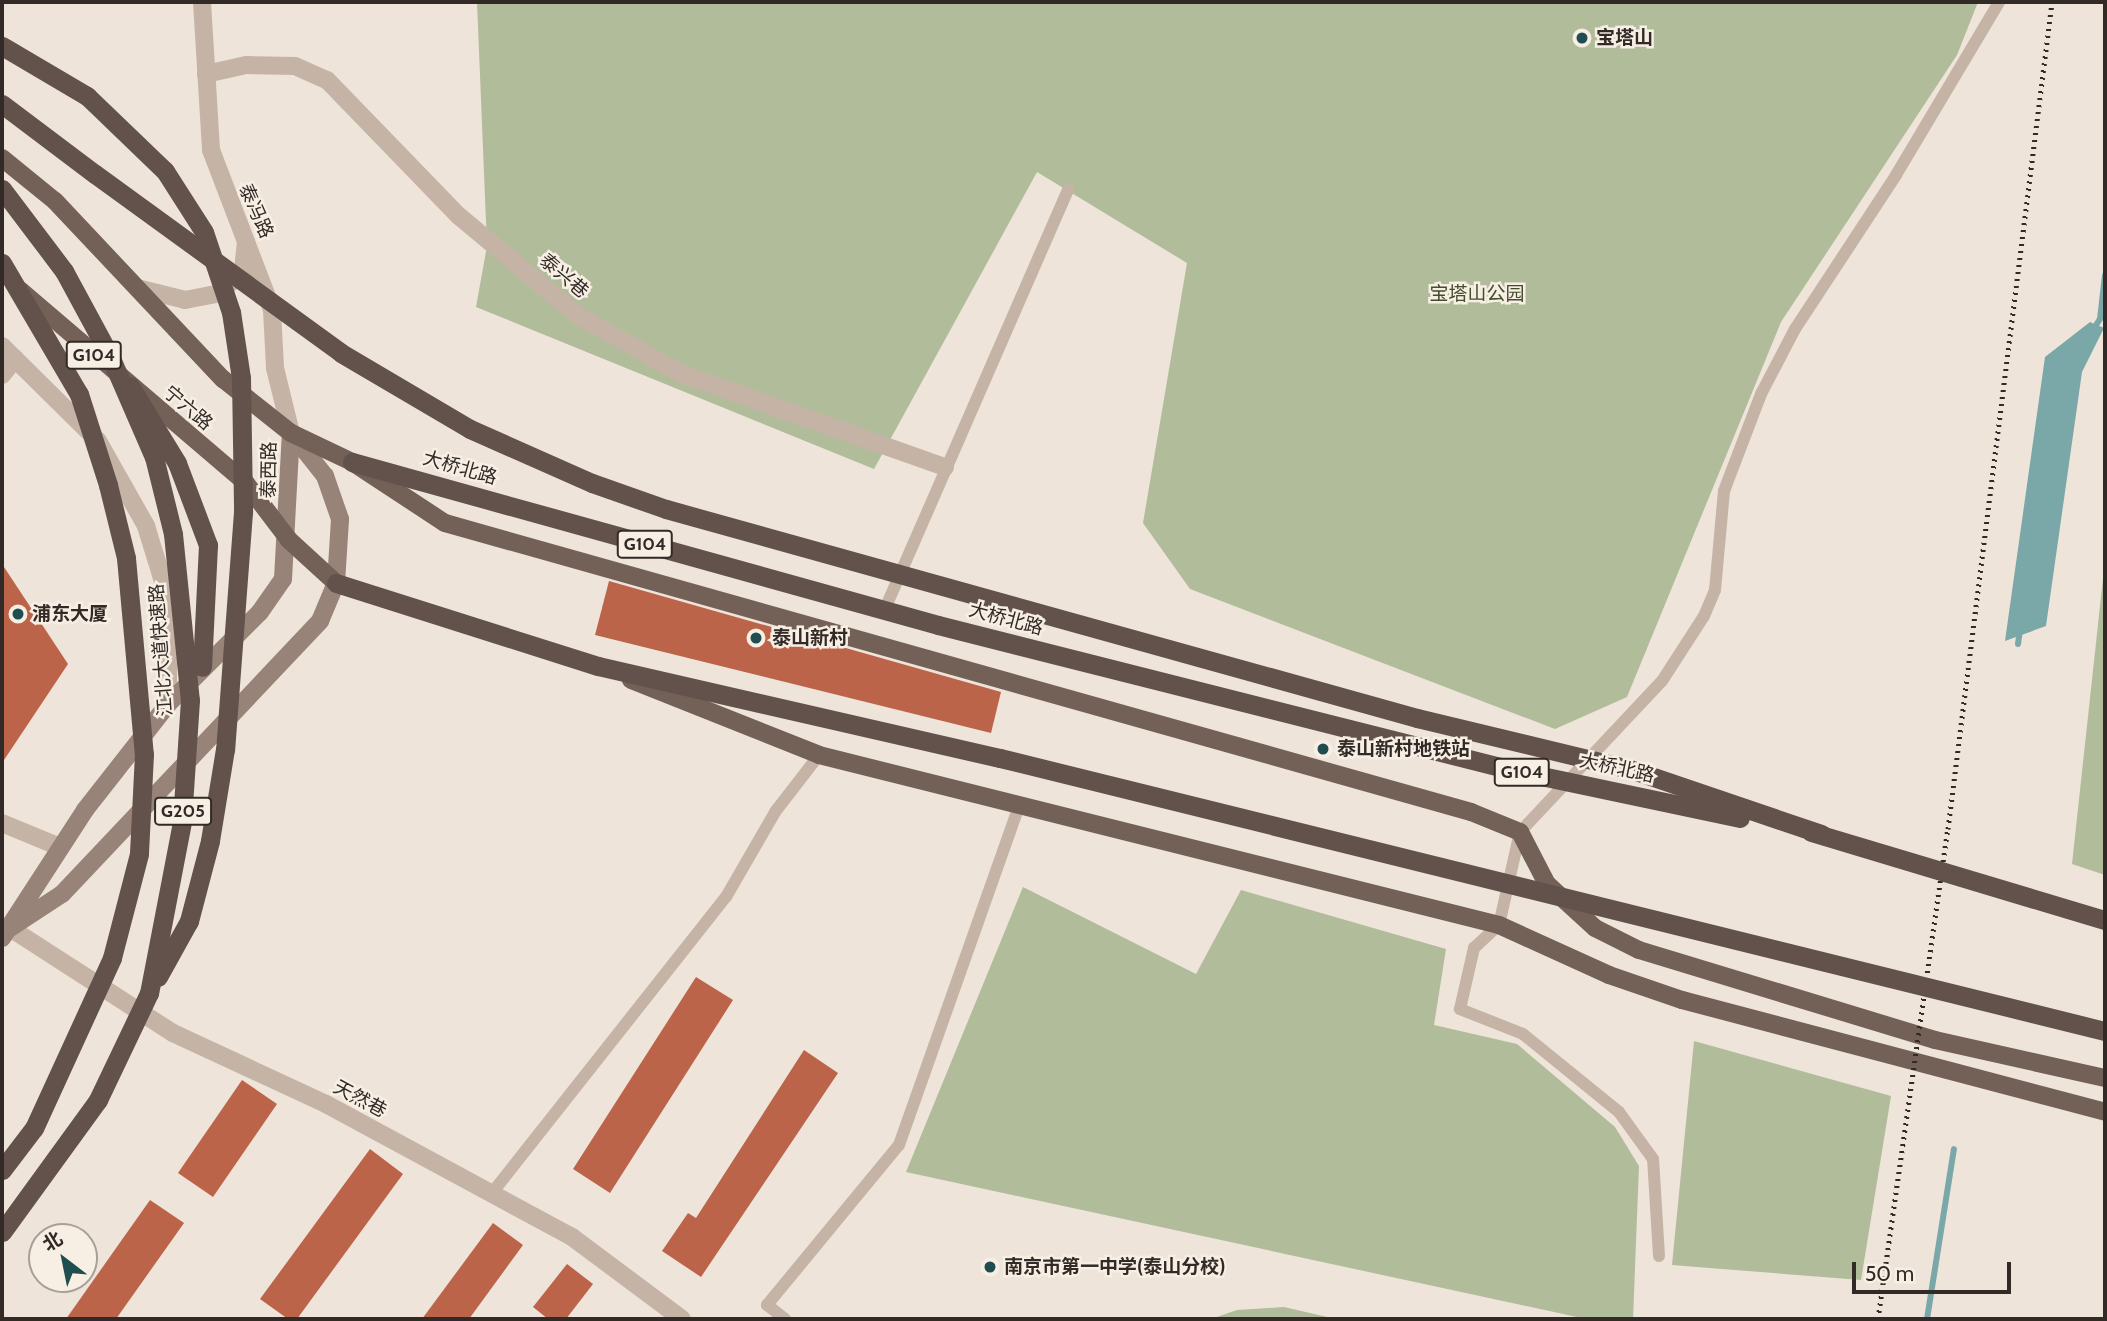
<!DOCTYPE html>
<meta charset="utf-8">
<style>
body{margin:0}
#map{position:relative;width:2107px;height:1321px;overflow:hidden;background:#eee4d9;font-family:Cabin,"Noto Sans SC",sans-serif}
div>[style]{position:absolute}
.green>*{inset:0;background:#b1bc9a}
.water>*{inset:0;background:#7aa8a9}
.stream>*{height:6px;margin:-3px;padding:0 3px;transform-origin:3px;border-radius:3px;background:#7aa8a9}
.building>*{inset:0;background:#bb644a}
.service>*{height:12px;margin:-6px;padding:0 6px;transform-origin:6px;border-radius:6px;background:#c5b4a6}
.minor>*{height:18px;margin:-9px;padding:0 9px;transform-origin:9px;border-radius:9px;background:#c5b4a6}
.tertiary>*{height:18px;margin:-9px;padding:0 9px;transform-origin:9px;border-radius:9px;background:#c5b4a6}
.secondary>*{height:18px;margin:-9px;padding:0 9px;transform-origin:9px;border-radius:9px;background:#988378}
.primary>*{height:18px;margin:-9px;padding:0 9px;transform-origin:9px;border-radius:9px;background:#736158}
.trunk>*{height:19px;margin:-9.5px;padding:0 9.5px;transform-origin:9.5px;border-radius:9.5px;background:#62524b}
.rail>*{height:5px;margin-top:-2.5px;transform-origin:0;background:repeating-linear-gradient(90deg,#322a26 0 2px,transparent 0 7px)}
.trunk-bridge>*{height:19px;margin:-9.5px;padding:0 9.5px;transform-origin:9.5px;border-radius:9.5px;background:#62524b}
.dots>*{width:19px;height:19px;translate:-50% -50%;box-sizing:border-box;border:4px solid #f7eee4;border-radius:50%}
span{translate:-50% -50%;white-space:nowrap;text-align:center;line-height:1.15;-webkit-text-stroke:5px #f7eee4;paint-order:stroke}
.shield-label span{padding:2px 5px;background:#f7eee4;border:2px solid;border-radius:5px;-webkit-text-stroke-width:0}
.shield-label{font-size:18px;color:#322a26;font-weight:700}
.poi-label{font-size:19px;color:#322a26;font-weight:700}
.left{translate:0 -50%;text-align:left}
.street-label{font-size:19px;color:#322a26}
.park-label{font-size:19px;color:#424e2c}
.frame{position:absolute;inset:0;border:4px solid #322a26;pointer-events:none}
.north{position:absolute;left:28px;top:1223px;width:70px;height:70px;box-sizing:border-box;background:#f7eee4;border:2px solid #a8a098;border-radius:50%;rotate:328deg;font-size:19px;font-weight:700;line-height:28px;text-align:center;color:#322a26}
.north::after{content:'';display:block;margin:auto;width:24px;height:32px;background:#204d50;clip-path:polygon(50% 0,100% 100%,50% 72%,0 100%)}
.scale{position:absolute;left:1852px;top:1262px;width:159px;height:32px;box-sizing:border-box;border:4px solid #322a26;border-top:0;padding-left:9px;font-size:21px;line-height:24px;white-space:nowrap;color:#322a26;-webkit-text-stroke:5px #f7eee4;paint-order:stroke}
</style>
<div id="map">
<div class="green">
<i style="clip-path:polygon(477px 2px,1978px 2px,1957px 55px,1781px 322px,1627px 697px,1555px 729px,1190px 589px,1143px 523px,1187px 263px,1037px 172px,874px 469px,476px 307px,487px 246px)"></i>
<i style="clip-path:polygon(2105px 560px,2105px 875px,2072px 864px)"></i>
<i style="clip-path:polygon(1023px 887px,1196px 974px,1241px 890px,1446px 949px,1434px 1025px,1517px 1044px,1615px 1127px,1639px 1166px,1633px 1319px,1586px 1319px,906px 1172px)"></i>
<i style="clip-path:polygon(1694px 1041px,1891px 1096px,1861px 1280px,1672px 1265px)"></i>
<i style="clip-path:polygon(1284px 1307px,1336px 1319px,1211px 1319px,1237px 1310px)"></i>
</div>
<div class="water">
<i style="clip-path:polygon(2090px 322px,2104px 328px,2082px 372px,2046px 626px,2005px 641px,2045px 357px)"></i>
</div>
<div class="stream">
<i style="left:2093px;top:330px;width:13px;rotate:-58deg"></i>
<i style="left:2100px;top:319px;width:44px;rotate:-83.5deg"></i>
<i style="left:2018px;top:644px;width:14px;rotate:-82deg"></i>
<i style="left:1927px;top:1319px;width:172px;rotate:-81deg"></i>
</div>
<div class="building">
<i style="clip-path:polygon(2px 564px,68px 664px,2px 763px)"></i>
<i style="clip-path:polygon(609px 581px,1001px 692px,991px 733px,595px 635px)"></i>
<i style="clip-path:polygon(696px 977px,733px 1000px,610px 1193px,573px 1169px)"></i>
<i style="clip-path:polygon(804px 1050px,838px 1073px,701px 1277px,662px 1251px,688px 1213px,696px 1218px)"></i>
<i style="clip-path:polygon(242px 1080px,277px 1104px,213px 1197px,178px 1173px)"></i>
<i style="clip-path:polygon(370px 1149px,403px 1174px,297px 1319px,288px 1319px,260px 1299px)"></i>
<i style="clip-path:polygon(150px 1200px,184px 1223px,116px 1319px,66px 1319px)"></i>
<i style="clip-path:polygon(493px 1223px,523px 1245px,469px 1319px,422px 1319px)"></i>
<i style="clip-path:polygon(567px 1264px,593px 1284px,566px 1319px,548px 1319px,533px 1307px)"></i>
</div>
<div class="service">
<i style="left:884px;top:611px;width:460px;rotate:-66.4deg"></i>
<i style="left:492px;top:1193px;width:377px;rotate:-51.7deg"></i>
<i style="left:726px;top:897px;width:98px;rotate:-60deg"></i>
<i style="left:775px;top:812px;width:72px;rotate:-52.3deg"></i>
<i style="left:1659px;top:1256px;width:97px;rotate:-93.5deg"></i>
<i style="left:1653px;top:1159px;width:58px;rotate:-125.9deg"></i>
<i style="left:1619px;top:1112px;width:124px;rotate:-140.9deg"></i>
<i style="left:1523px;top:1034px;width:68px;rotate:-158.4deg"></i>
<i style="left:1460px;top:1009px;width:63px;rotate:-77.1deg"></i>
<i style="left:1474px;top:948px;width:34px;rotate:-43deg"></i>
<i style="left:1499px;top:925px;width:95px;rotate:-77.3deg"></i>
<i style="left:1520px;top:832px;width:207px;rotate:-46.8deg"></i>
<i style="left:1662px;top:681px;width:77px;rotate:-57.1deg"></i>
<i style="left:1704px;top:616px;width:28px;rotate:-67deg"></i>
<i style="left:1715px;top:590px;width:99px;rotate:-84.8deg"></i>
<i style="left:1724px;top:491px;width:104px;rotate:-69.1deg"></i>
<i style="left:1761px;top:394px;width:73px;rotate:-62.4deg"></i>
<i style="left:1795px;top:329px;width:184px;rotate:-56.7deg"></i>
<i style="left:1896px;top:175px;width:201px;rotate:-59.2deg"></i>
<i style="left:785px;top:1319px;width:23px;rotate:-142deg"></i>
<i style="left:767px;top:1305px;width:207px;rotate:-50.5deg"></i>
<i style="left:899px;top:1145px;width:359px;rotate:-70.5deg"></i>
</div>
<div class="minor">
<i style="left:206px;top:74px;width:41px;rotate:-12.7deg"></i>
<i style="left:246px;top:65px;width:49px;rotate:1.2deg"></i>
<i style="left:295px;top:66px;width:35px;rotate:24deg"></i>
<i style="left:327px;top:80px;width:190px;rotate:45.9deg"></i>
<i style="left:459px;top:216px;width:154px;rotate:40deg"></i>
<i style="left:577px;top:315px;width:120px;rotate:29.3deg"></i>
<i style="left:682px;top:374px;width:279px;rotate:19.5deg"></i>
<i style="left:137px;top:288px;width:49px;rotate:14deg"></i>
<i style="left:185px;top:300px;width:36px;rotate:-11deg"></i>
<i style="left:220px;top:293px;width:33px;rotate:-45deg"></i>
<i style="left:243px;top:270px;width:28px;rotate:-84deg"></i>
<i style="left:2px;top:346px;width:135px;rotate:44.7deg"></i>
<i style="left:98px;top:441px;width:98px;rotate:60.5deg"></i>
<i style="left:146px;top:526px;width:75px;rotate:73deg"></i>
<i style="left:168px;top:598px;width:106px;rotate:90deg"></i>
<i style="left:2px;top:375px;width:21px;rotate:-51deg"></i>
<i style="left:2px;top:823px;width:63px;rotate:22.5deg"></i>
<i style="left:10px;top:928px;width:194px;rotate:32.8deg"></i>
<i style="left:173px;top:1033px;width:169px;rotate:24.9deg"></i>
<i style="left:326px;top:1104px;width:280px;rotate:28.4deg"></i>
<i style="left:572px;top:1237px;width:137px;rotate:36.7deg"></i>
</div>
<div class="tertiary">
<i style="left:202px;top:2px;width:148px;rotate:86.5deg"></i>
<i style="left:211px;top:150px;width:171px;rotate:69.1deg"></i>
<i style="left:272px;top:310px;width:58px;rotate:87deg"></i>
<i style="left:275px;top:368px;width:67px;rotate:76.2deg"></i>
</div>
<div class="secondary">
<i style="left:10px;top:928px;width:62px;rotate:-33.2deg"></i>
<i style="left:62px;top:894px;width:376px;rotate:-46.6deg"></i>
<i style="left:320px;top:621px;width:41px;rotate:-67.2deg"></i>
<i style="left:336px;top:583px;width:64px;rotate:-86.4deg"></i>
<i style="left:340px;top:519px;width:46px;rotate:-109.2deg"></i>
<i style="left:325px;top:476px;width:55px;rotate:-128.3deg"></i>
<i style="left:2px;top:938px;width:153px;rotate:-57deg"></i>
<i style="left:85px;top:810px;width:135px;rotate:-51.9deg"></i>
<i style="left:168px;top:704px;width:130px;rotate:-45deg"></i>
<i style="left:260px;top:612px;width:40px;rotate:-55.1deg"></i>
<i style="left:283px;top:579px;width:146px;rotate:-86.9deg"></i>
</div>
<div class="primary">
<i style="left:2px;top:158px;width:68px;rotate:39.1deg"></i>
<i style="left:55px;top:201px;width:245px;rotate:46.7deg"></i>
<i style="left:223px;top:379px;width:87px;rotate:38.5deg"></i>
<i style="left:291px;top:433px;width:68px;rotate:25.4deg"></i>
<i style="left:352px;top:462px;width:111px;rotate:33.3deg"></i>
<i style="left:445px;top:523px;width:1066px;rotate:15.73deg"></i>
<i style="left:1471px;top:812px;width:53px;rotate:22.2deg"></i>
<i style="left:1520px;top:832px;width:59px;rotate:62.6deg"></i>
<i style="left:1547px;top:884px;width:65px;rotate:42.5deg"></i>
<i style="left:1595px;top:928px;width:49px;rotate:26.6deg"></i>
<i style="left:1639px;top:950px;width:309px;rotate:16.9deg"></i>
<i style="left:1935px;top:1040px;width:174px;rotate:12.6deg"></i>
<i style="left:20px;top:290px;width:296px;rotate:40.5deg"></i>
<i style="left:245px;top:482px;width:73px;rotate:52.8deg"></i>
<i style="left:289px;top:540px;width:64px;rotate:42.5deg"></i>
<i style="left:631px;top:680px;width:202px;rotate:21.7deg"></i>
<i style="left:819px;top:755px;width:701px;rotate:14.04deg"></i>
<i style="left:1499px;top:925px;width:121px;rotate:24.4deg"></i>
<i style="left:1609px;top:975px;width:77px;rotate:18.9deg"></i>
<i style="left:1682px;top:1000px;width:438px;rotate:14.8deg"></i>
</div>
<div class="trunk">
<i style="left:2px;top:104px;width:116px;rotate:37deg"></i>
<i style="left:130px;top:386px;width:90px;rotate:58.6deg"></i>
<i style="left:177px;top:463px;width:88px;rotate:69.3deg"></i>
<i style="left:208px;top:545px;width:122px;rotate:92.8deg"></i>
<i style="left:352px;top:462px;width:608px;rotate:15.54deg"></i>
<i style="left:336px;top:583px;width:275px;rotate:17.6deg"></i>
<i style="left:598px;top:666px;width:412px;rotate:12.9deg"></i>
</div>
<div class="rail">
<i style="left:1878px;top:1319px;width:495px;rotate:-81.9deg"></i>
<i style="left:1948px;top:829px;width:834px;rotate:-82.83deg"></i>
</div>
<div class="trunk-bridge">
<i style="left:2px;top:46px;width:99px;rotate:30.5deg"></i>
<i style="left:87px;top:96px;width:108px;rotate:43.9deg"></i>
<i style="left:165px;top:171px;width:72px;rotate:57.4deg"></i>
<i style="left:204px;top:232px;width:84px;rotate:71.4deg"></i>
<i style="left:231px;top:312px;width:67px;rotate:81.4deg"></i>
<i style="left:241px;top:378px;width:134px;rotate:89.1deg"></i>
<i style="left:243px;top:512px;width:238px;rotate:94.3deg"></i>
<i style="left:225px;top:749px;width:93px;rotate:99.3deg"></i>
<i style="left:210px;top:841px;width:83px;rotate:104.7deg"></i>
<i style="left:189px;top:921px;width:64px;rotate:119deg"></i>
<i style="left:95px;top:174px;width:304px;rotate:36deg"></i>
<i style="left:341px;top:353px;width:150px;rotate:30.5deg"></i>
<i style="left:470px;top:429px;width:133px;rotate:23.9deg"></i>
<i style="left:592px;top:483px;width:78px;rotate:19.4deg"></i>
<i style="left:666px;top:509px;width:780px;rotate:15.55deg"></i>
<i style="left:1417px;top:718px;width:219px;rotate:13.5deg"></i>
<i style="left:1630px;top:769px;width:202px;rotate:18.8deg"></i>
<i style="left:2px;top:189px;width:103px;rotate:52.9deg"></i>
<i style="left:64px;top:271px;width:97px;rotate:61.6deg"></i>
<i style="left:110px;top:356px;width:110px;rotate:66.5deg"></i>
<i style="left:154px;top:457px;width:79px;rotate:76.1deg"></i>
<i style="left:173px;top:534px;width:167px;rotate:84.2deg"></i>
<i style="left:190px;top:700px;width:122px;rotate:93.8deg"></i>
<i style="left:182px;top:822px;width:174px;rotate:100.9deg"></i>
<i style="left:149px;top:993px;width:119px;rotate:115.5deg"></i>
<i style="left:98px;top:1100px;width:163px;rotate:126deg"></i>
<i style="left:2px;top:263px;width:152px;rotate:59.6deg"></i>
<i style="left:79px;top:394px;width:96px;rotate:72.3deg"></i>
<i style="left:108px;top:485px;width:75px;rotate:76.1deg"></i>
<i style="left:126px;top:558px;width:197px;rotate:84.8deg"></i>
<i style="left:144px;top:754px;width:100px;rotate:92.9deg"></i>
<i style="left:139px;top:854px;width:107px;rotate:104.6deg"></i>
<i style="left:112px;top:958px;width:187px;rotate:114.6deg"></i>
<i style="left:34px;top:1128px;width:53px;rotate:127.3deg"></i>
<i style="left:938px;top:625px;width:588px;rotate:14.18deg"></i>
<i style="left:1508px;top:769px;width:237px;rotate:11.9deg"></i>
<i style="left:1000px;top:758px;width:1138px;rotate:13.88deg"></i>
<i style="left:1811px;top:832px;width:307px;rotate:16.7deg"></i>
</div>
<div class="dots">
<i style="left:1582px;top:38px;background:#204d50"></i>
<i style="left:18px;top:614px;background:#204d50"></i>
<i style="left:756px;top:638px;background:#204d50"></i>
<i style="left:1323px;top:749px;background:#204d50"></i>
<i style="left:990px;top:1267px;background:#204d50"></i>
</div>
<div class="shield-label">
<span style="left:94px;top:355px">G104</span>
<span style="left:645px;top:544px">G104</span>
<span style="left:1522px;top:772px">G104</span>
<span style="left:183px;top:811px">G205</span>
</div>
<div class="poi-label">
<span class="left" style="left:1596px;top:38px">宝塔山</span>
<span class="left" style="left:32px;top:614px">浦东大厦</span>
<span class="left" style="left:772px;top:638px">泰山新村</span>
<span class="left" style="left:1337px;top:749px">泰山新村地铁站</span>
<span class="left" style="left:1004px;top:1267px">南京市第一中学(泰山分校)</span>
</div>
<div class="street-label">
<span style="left:256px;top:211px;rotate:66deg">泰冯路</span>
<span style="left:564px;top:276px;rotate:40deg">泰兴巷</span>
<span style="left:188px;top:408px;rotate:40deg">宁六路</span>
<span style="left:460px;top:468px;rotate:16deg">大桥北路</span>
<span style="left:269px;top:470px;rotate:-89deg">泰西路</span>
<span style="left:1006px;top:619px;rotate:15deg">大桥北路</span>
<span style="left:161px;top:650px;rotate:-94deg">江北大道快速路</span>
<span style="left:1617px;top:768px;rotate:12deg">大桥北路</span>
<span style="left:360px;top:1099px;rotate:28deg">天然巷</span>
</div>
<div class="park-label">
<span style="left:1477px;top:294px">宝塔山公园</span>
</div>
<div class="frame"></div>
<div class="north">北</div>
<div class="scale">50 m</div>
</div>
